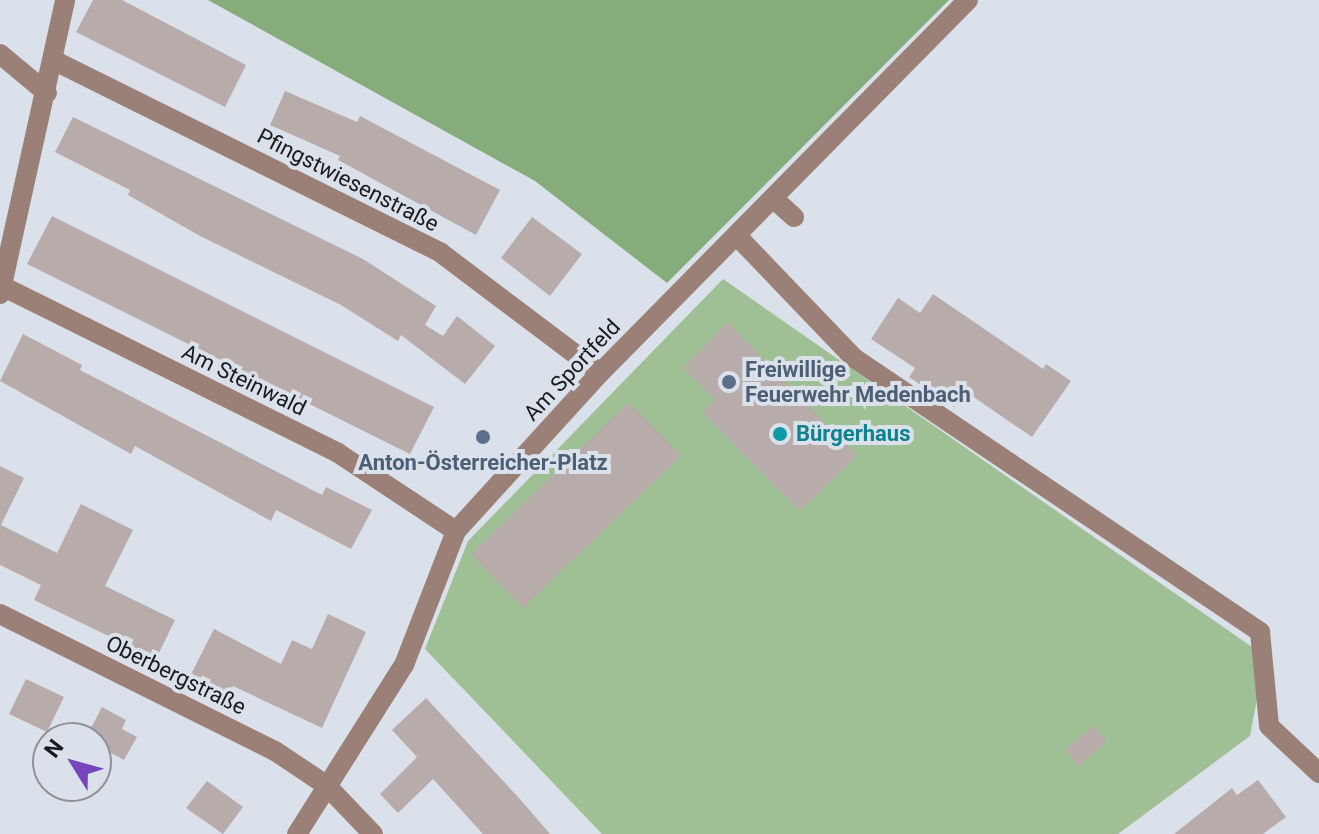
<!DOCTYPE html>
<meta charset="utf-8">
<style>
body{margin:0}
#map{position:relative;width:1319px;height:834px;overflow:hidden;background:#dbe1ea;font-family:Roboto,sans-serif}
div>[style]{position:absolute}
.green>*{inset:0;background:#9fc095}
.forest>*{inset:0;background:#87ac7c}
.building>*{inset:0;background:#b7acaa}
.minor>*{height:20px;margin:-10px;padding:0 10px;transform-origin:10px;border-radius:10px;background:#9b8077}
.dots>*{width:22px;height:22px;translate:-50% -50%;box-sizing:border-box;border:4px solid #dbe1ea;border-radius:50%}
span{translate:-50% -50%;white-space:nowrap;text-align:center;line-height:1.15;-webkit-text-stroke:8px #dbe1ea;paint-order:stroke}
.street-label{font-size:22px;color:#181a1d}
.service-label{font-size:22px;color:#4e5e75;font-weight:700}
.left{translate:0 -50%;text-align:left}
.culture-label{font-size:22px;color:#0d838f;font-weight:700}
.north{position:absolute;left:32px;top:722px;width:80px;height:80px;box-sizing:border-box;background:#dbe1ea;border:2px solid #8d9198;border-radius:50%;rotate:307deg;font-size:22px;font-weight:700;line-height:32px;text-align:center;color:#181a1d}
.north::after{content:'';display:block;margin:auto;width:28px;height:36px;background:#7644bc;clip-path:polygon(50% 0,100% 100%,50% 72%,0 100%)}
</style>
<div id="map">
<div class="green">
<i style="clip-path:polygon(723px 279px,1265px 656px,1250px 736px,1118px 834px,602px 834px,425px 649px,468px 541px)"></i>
</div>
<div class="forest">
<i style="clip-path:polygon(208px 0,949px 0,667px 283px,535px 181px)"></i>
</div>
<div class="building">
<i style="clip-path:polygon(93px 0,122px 0,246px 65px,225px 107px,76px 32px)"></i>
<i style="clip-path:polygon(285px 91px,357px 122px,360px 116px,500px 190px,476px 235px,338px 160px,340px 156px,270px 125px)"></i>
<i style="clip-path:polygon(73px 117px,363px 259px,436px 306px,425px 325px,443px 336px,457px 316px,495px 346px,465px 384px,401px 335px,398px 341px,341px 305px,200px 236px,128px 195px,130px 190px,55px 152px)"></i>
<i style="clip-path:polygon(52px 216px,434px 407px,410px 454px,27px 264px)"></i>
<i style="clip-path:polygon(532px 217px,582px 254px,550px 296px,501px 258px)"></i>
<i style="clip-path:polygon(933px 294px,1043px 369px,1046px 364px,1071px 381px,1032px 437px,965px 391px,954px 407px,909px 377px,915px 368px,871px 339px,898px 298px,920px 313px)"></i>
<i style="clip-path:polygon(728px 322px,857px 456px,800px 511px,702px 412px,715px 399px,683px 368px)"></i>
<i style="clip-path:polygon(23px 334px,82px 365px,80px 370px,322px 495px,326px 487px,372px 510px,351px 549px,276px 510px,271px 521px,135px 446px,131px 454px,0 381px)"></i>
<i style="clip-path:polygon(629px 402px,681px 456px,523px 608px,471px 554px)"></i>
<i style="clip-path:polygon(0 466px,24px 478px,1px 525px,57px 553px,81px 504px,133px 530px,105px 586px,175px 620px,156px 659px,34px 600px,41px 585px,0 565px)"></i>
<i style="clip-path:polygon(328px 614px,366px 632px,322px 728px,233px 686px,229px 695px,190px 676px,214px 629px,281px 664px,292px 640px,312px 649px)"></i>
<i style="clip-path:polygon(26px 679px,64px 697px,47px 732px,9px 714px)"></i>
<i style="clip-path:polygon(426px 698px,519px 798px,550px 834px,483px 834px,433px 779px,398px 813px,380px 794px,417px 757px,392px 730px)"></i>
<i style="clip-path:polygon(102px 707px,126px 720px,122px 729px,137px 737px,124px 760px,96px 745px,96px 738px,86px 738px)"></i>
<i style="clip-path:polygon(1094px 726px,1107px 742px,1078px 766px,1065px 749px)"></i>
<i style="clip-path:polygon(1258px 780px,1286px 817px,1263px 834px,1174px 834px,1232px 788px,1237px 795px)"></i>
<i style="clip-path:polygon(207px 781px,243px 807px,223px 834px,186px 808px)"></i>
</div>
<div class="minor">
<i style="left:0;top:54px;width:61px;rotate:39.7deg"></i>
<i style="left:55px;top:61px;width:431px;rotate:26.4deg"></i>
<i style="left:441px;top:253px;width:199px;rotate:37deg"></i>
<i style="left:774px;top:199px;width:27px;rotate:42deg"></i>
<i style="left:737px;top:236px;width:169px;rotate:46.2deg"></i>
<i style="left:854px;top:358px;width:490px;rotate:34deg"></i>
<i style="left:1260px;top:632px;width:94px;rotate:84.5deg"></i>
<i style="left:1269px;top:726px;width:69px;rotate:43.2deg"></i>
<i style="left:2px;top:286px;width:375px;rotate:26.4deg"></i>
<i style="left:338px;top:453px;width:141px;rotate:33.5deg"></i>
<i style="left:0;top:294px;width:301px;rotate:-77.5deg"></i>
<i style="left:0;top:614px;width:307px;rotate:26.5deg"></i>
<i style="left:275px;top:751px;width:61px;rotate:33.7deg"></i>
<i style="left:326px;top:785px;width:68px;rotate:46.2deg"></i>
<i style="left:297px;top:834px;width:200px;rotate:-57.7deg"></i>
<i style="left:404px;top:665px;width:144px;rotate:-68.8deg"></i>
<i style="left:456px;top:531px;width:214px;rotate:-47.7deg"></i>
<i style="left:600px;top:373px;width:524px;rotate:-45.39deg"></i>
</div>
<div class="dots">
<i style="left:729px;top:382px;background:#5c6f8a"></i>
<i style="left:780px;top:434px;background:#0f9aa8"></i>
<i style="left:483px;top:437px;background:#5c6f8a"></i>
</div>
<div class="street-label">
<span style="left:348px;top:180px;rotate:27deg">Pfingstwiesenstraße</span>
<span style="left:572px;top:370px;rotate:-47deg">Am Sportfeld</span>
<span style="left:244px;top:380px;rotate:26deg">Am Steinwald</span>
<span style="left:176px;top:675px;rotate:26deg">Oberbergstraße</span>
</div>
<div class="service-label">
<span class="left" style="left:745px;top:382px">Freiwillige<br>Feuerwehr Medenbach</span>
<span style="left:483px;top:463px">Anton-Österreicher-Platz</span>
</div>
<div class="culture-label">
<span class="left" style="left:796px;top:434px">Bürgerhaus</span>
</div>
<div class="north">N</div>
</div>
